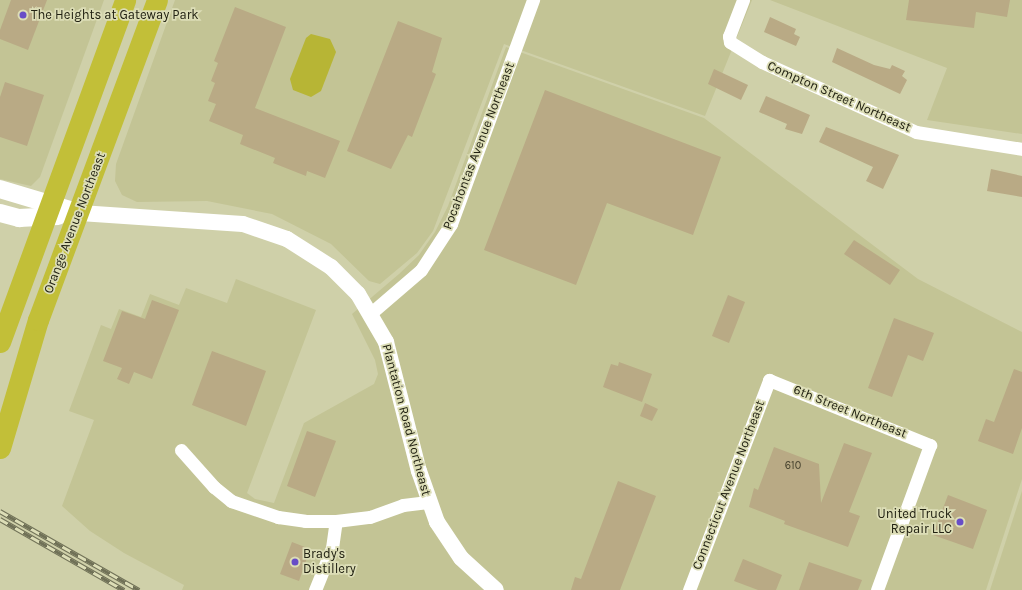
<!DOCTYPE html>
<style>
body{margin:0}
#map{position:relative;width:1022px;height:590px;overflow:hidden;background:#cfd0a9;font-family:Karla,sans-serif}
div>[style]{position:absolute}
.built>*{inset:0;background:#c3c495}
.green>*{inset:0;background:#b7b535}
.building>*{inset:0;background:#b9aa85}
.minor>*{height:13px;margin:-6.5px;padding:0 6.5px;transform-origin:6.5px;border-radius:6.5px;background:#fff}
.tertiary>*{height:16px;margin:-8px;padding:0 8px;transform-origin:8px;border-radius:8px;background:#fff}
.secondary>*{height:18px;margin:-9px;padding:0 9px;transform-origin:9px;border-radius:9px;background:#fff}
.trunk>*{height:21px;margin:-10.5px;padding:0 10.5px;transform-origin:10.5px;border-radius:10.5px;background:#c2bf38}
.rail>*{height:4.5px;margin-top:-2.25px;transform-origin:0;background:repeating-linear-gradient(90deg,#dcddb6 0 9px,#707157 0 18px);box-sizing:border-box;border-block:1px solid #707157}
.dots>*{width:11px;height:11px;translate:-50% -50%;box-sizing:border-box;border:2px solid #dcddb6;border-radius:50%}
span{translate:-50% -50%;white-space:nowrap;text-align:center;line-height:1.15;-webkit-text-stroke:3.5px #dcddb6;paint-order:stroke}
.number-label{font-size:11px;color:#47432f}
.number-label span{-webkit-text-stroke-width:0}
.poi-label{font-size:13px;color:#212112}
.left{translate:0 -50%;text-align:left}
.right{translate:-100% -50%;text-align:right}
.street-label{font-size:13px;color:#212112}
</style>
<div id="map">
<div class="built">
<i style="clip-path:polygon(0 0,104px 0,40px 177px,31px 186px,0 179px)"></i>
<i style="clip-path:polygon(175px 0,752px 0,705px 116px,504px 44px,433px 231px,417px 253px,380px 284px,369px 281px,331px 244px,272px 214px,207px 201px,137px 202px,122px 195px,115px 181px,116px 164px)"></i>
<i style="clip-path:polygon(770px 0,1022px 0,1022px 134px,927px 120px,947px 68px)"></i>
<i style="clip-path:polygon(506px 47px,704px 118px,918px 279px,1022px 332px,1022px 479px,986px 590px,182px 590px,184px 585px,124px 553px,90px 531px,62px 506px,94px 420px,69px 411px,101px 325px,111px 329px,119px 309px,141px 317px,150px 294px,179px 305px,186px 288px,227px 303px,236px 279px,316px 310px,247px 493px,255px 499px,274px 503px,304px 423px,374px 384px,378px 374px,375px 360px,352px 314px,399px 274px,419px 255px,435px 232px,448px 206px)"></i>
<i style="clip-path:polygon(1022px 491px,1022px 590px,990px 590px)"></i>
</div>
<div class="green">
<i style="clip-path:polygon(311px 34px,330px 39px,336px 52px,321px 91px,311px 97px,293px 90px,290px 79px,306px 38px)"></i>
</div>
<div class="building">
<i style="clip-path:polygon(11px 0,47px 0,28px 50px,0 39px,0 30px)"></i>
<i style="clip-path:polygon(909px 0,1010px 0,1007px 17px,976px 12px,974px 28px,906px 20px)"></i>
<i style="clip-path:polygon(235px 7px,286px 27px,255px 108px,340px 141px,325px 178px,307px 171px,306px 176px,273px 163px,275px 158px,240px 144px,243px 135px,209px 121px,216px 104px,208px 101px,215px 83px,211px 81px,218px 63px,214px 61px)"></i>
<i style="clip-path:polygon(770px 17px,796px 29px,794px 34px,800px 37px,796px 46px,764px 32px)"></i>
<i style="clip-path:polygon(398px 21px,442px 38px,432px 72px,436px 74px,412px 137px,408px 135px,391px 169px,347px 151px)"></i>
<i style="clip-path:polygon(837px 48px,874px 65px,890px 69px,892px 65px,905px 71px,902px 76px,907px 80px,900px 94px,832px 62px)"></i>
<i style="clip-path:polygon(714px 69px,748px 85px,741px 100px,708px 84px)"></i>
<i style="clip-path:polygon(5px 82px,44px 95px,27px 146px,0 137px,0 97px)"></i>
<i style="clip-path:polygon(545px 90px,721px 157px,693px 235px,607px 203px,576px 285px,484px 250px)"></i>
<i style="clip-path:polygon(766px 96px,810px 115px,802px 134px,785px 129px,787px 124px,759px 112px)"></i>
<i style="clip-path:polygon(826px 127px,899px 155px,883px 189px,866px 181px,873px 167px,819px 142px)"></i>
<i style="clip-path:polygon(991px 169px,1022px 176px,1022px 197px,987px 191px)"></i>
<i style="clip-path:polygon(854px 240px,900px 270px,890px 285px,844px 254px)"></i>
<i style="clip-path:polygon(728px 295px,745px 302px,729px 343px,712px 336px)"></i>
<i style="clip-path:polygon(152px 300px,179px 310px,152px 379px,134px 372px,129px 384px,117px 379px,122px 368px,103px 361px,122px 311px,145px 319px)"></i>
<i style="clip-path:polygon(894px 318px,934px 333px,923px 361px,908px 355px,892px 397px,868px 388px)"></i>
<i style="clip-path:polygon(212px 351px,266px 371px,246px 426px,192px 405px)"></i>
<i style="clip-path:polygon(619px 362px,652px 374px,642px 402px,603px 387px,611px 364px,618px 366px)"></i>
<i style="clip-path:polygon(1014px 369px,1022px 372px,1022px 428px,1013px 454px,978px 441px,986px 419px,994px 422px)"></i>
<i style="clip-path:polygon(645px 403px,658px 409px,652px 421px,640px 416px)"></i>
<i style="clip-path:polygon(307px 431px,336px 441px,315px 497px,287px 486px)"></i>
<i style="clip-path:polygon(844px 443px,872px 453px,849px 512px,860px 516px,848px 547px,784px 524px,785px 521px,749px 507px,754px 488px,758px 490px,774px 447px,819px 464px,821px 503px)"></i>
<i style="clip-path:polygon(618px 481px,656px 496px,620px 590px,571px 590px,575px 577px,581px 579px)"></i>
<i style="clip-path:polygon(948px 495px,987px 510px,973px 549px,933px 535px)"></i>
<i style="clip-path:polygon(292px 542px,310px 549px,299px 581px,280px 574px)"></i>
<i style="clip-path:polygon(743px 559px,782px 575px,776px 590px,758px 590px,734px 581px)"></i>
<i style="clip-path:polygon(809px 562px,862px 580px,858px 590px,799px 590px)"></i>
</div>
<div class="minor">
<i style="left:743px;top:0;width:39px;rotate:111deg"></i>
<i style="left:729px;top:36px;width:6px;rotate:81deg"></i>
<i style="left:730px;top:42px;width:38px;rotate:32deg"></i>
<i style="left:762px;top:62px;width:169px;rotate:24.4deg"></i>
<i style="left:916px;top:132px;width:107px;rotate:9.1deg"></i>
<i style="left:371px;top:313px;width:66px;rotate:-40.7deg"></i>
<i style="left:421px;top:270px;width:55px;rotate:-56.9deg"></i>
<i style="left:451px;top:224px;width:239px;rotate:-69.9deg"></i>
<i style="left:181px;top:450px;width:50px;rotate:48.3deg"></i>
<i style="left:214px;top:487px;width:22px;rotate:39deg"></i>
<i style="left:231px;top:501px;width:50px;rotate:18.8deg"></i>
<i style="left:278px;top:517px;width:27px;rotate:8deg"></i>
<i style="left:305px;top:521px;width:31px"></i>
<i style="left:336px;top:521px;width:34px;rotate:-7deg"></i>
<i style="left:370px;top:517px;width:35px;rotate:-20deg"></i>
<i style="left:403px;top:505px;width:25px;rotate:-7deg"></i>
<i style="left:315px;top:590px;width:45px;rotate:-68deg"></i>
<i style="left:332px;top:548px;width:27px;rotate:-82deg"></i>
<i style="left:689px;top:590px;width:225px;rotate:-69.1deg"></i>
<i style="left:769px;top:380px;width:174px;rotate:22deg"></i>
<i style="left:930px;top:445px;width:154px;rotate:110.1deg"></i>
</div>
<div class="tertiary">
<i style="left:80px;top:213px;width:163px;rotate:3.9deg"></i>
<i style="left:243px;top:224px;width:46px;rotate:18.8deg"></i>
<i style="left:287px;top:239px;width:52px;rotate:32.5deg"></i>
<i style="left:331px;top:267px;width:38px;rotate:45deg"></i>
<i style="left:358px;top:294px;width:56px;rotate:59.7deg"></i>
<i style="left:386px;top:342px;width:133px;rotate:75.7deg"></i>
<i style="left:419px;top:471px;width:54px;rotate:70.6deg"></i>
<i style="left:437px;top:522px;width:43px;rotate:56.3deg"></i>
<i style="left:461px;top:558px;width:47px;rotate:42.4deg"></i>
</div>
<div class="secondary">
<i style="left:0;top:189px;width:84px;rotate:16.7deg"></i>
<i style="left:0;top:213px;width:20px;rotate:15deg"></i>
<i style="left:19px;top:218px;width:39px;rotate:-3deg"></i>
</div>
<div class="trunk">
<i style="left:0;top:342px;width:364px;rotate:-69.9deg"></i>
<i style="left:0;top:448px;width:134px;rotate:-73.5deg"></i>
<i style="left:38px;top:320px;width:341px;rotate:-69.6deg"></i>
</div>
<div class="rail">
<i style="left:0;top:511px;width:160px;rotate:29.6deg"></i>
<i style="left:0;top:519px;width:143px;rotate:29.8deg"></i>
</div>
<div class="dots">
<i style="left:23px;top:15px;background:#684dc7"></i>
<i style="left:960px;top:522px;background:#684dc7"></i>
<i style="left:295px;top:562px;background:#684dc7"></i>
</div>
<div class="number-label">
<span style="left:793px;top:466px">610</span>
</div>
<div class="poi-label">
<span class="left" style="left:31px;top:15px">The Heights at Gateway Park</span>
<span class="right" style="left:952px;top:522px">United Truck<br>Repair LLC</span>
<span class="left" style="left:303px;top:562px">Brady's<br>Distillery</span>
</div>
<div class="street-label">
<span style="left:839px;top:97px;rotate:24deg">Compton Street Northeast</span>
<span style="left:479px;top:146px;rotate:-69deg">Pocahontas Avenue Northeast</span>
<span style="left:75px;top:223px;rotate:-69deg">Orange Avenue Northeast</span>
<span style="left:850px;top:412px;rotate:22deg">6th Street Northeast</span>
<span style="left:406px;top:420px;rotate:75deg">Plantation Road Northeast</span>
<span style="left:729px;top:485px;rotate:-69deg">Connecticut Avenue Northeast</span>
</div>
</div>
